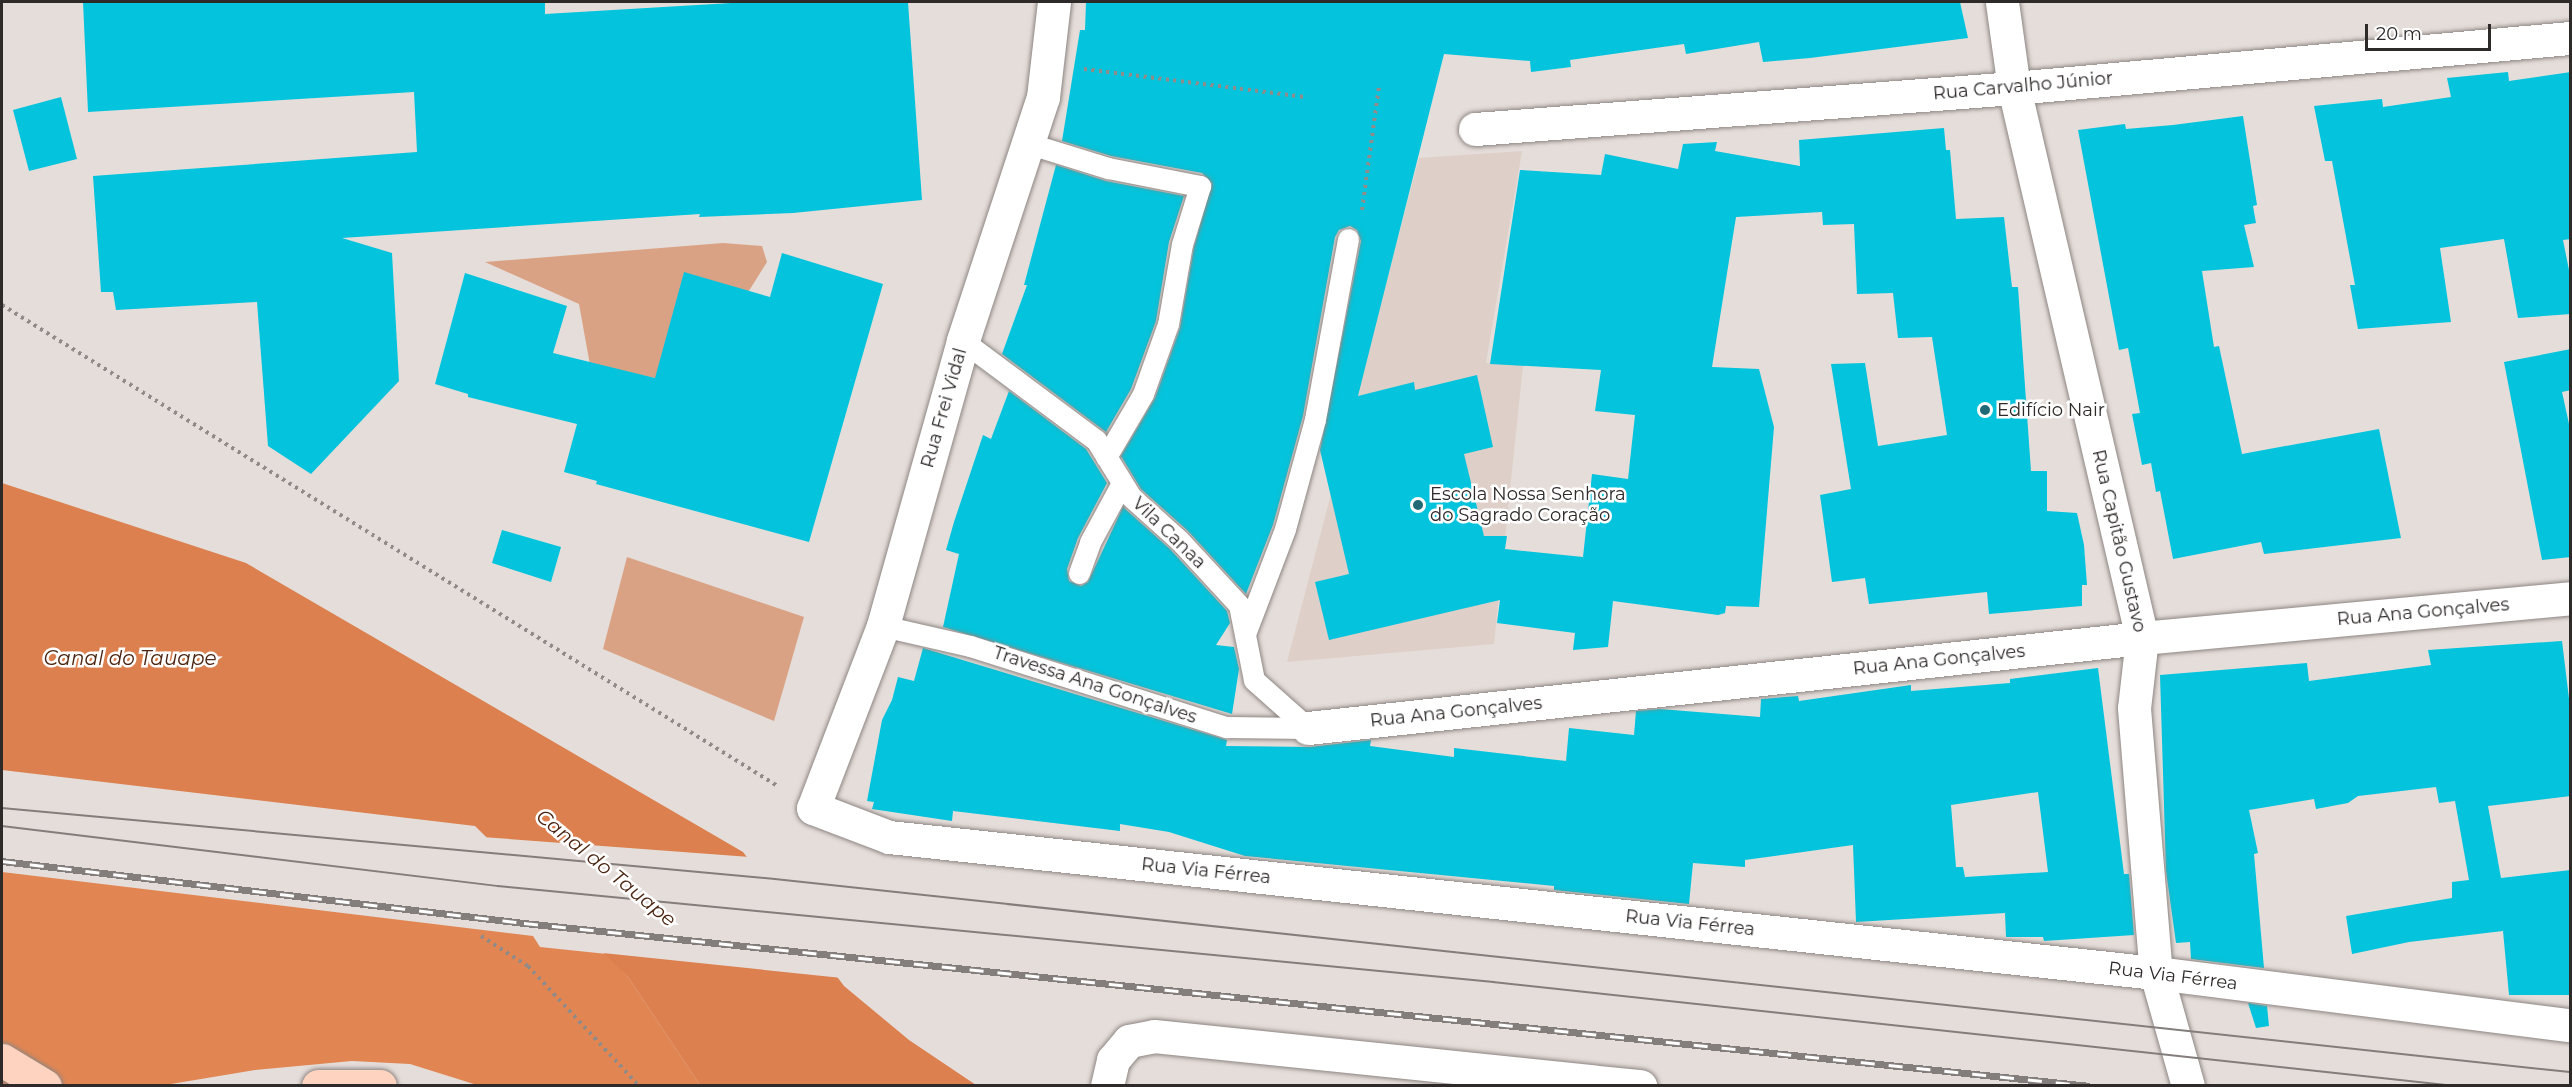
<!DOCTYPE html>
<meta charset="utf-8">
<style>
body{margin:0}
#map{position:relative;width:2572px;height:1087px;overflow:hidden;background:#e5ddd9;font-family:Montserrat,sans-serif}
div>[style]{position:absolute}
.built>*{inset:0;background:#decfc8}
.green>*{inset:0;background:#daa284}
.forest>*{inset:0;background:#e18653}
.water>*{inset:0;background:#db804e}
.pier>*{inset:0;background:#e5ddd9}
.building>*{inset:0;background:#03c4dc}
.path>*{height:4px;margin-top:-2px;transform-origin:0;background:repeating-linear-gradient(90deg,#908a88 0 3px,transparent 0 7.5px)}
.roads{filter:drop-shadow(0 0 2px #8d8683) drop-shadow(0 0 2px #8d8683)}
.service>*{height:21px;margin:-10.5px;padding:0 10.5px;transform-origin:10.5px;border-radius:10.5px;background:#fff}
.minor>*{height:33px;margin:-16.5px;padding:0 16.5px;transform-origin:16.5px;border-radius:16.5px;background:#fff}
.trunk>*{height:33px;margin:-16.5px;padding:0 16.5px;transform-origin:16.5px;border-radius:16.5px;background:#fed4c0}
.tram>*{height:1.5px;margin:-0.75px;padding:0 0.75px;transform-origin:0.75px;border-radius:0.75px;background:#837d7b}
.rail>*{height:7px;margin-top:-3.5px;transform-origin:0;background:repeating-linear-gradient(90deg,#fff 0 14px,#837d7b 0 28px);box-sizing:border-box;border-block:2px solid #837d7b}
.dots>*{width:16px;height:16px;translate:-50% -50%;box-sizing:border-box;border:3px solid #fff;border-radius:50%}
span{translate:-50% -50%;white-space:nowrap;text-align:center;line-height:1.15;-webkit-text-stroke:5px #fff;paint-order:stroke}
.street-label{font-size:18px;color:#2d2a29}
.poi-label{font-size:18px;color:#2d2a29}
.left{translate:0 -50%;text-align:left}
.water-label{font-size:20px;color:#4b2612;font-style:italic}
.frame{position:absolute;inset:0;border:3px solid #2d2a29;pointer-events:none}
.scale{position:absolute;left:2365px;top:24px;width:126px;height:27px;box-sizing:border-box;border:3px solid #2d2a29;border-top:0;padding-left:8px;font-size:18px;line-height:21px;white-space:nowrap;color:#2d2a29;-webkit-text-stroke:4px #fff;paint-order:stroke}
</style>
<div id="map">
<div class="built">
<i style="clip-path:polygon(1522px 151px,1486px 363px,1523px 365px,1494px 644px,1287px 662px,1419px 158px)"></i>
</div>
<div class="green">
<i style="clip-path:polygon(723px 243px,762px 246px,767px 262px,747px 294px,716px 390px,590px 365px,579px 304px,485px 262px)"></i>
<i style="clip-path:polygon(627px 557px,804px 617px,774px 721px,603px 649px)"></i>
</div>
<div class="forest">
<i style="clip-path:polygon(2px 872px,533px 936px,540px 947px,607px 954px,628px 977px,700px 1085px,477px 1085px,410px 1064px,352px 1061px,255px 1070px,165px 1085px,2px 1086px)"></i>
</div>
<div class="water">
<i style="clip-path:polygon(2px 483px,246px 563px,743px 852px,844px 986px,909px 1040px,976px 1085px,700px 1085px,628px 977px,475px 826px,2px 770px)"></i>
</div>
<div class="pier">
<i style="clip-path:polygon(482px 837px,750px 857px,842px 978px,603px 953px)"></i>
</div>
<div class="building">
<i style="clip-path:polygon(83px 2px,545px 2px,545px 14px,748px 2px,908px 2px,922px 200px,793px 213px,699px 217px,700px 214px,342px 238px,392px 253px,399px 381px,311px 474px,268px 446px,257px 302px,116px 310px,113px 292px,101px 292px,93px 176px,417px 152px,414px 92px,88px 112px)"></i>
<i style="clip-path:polygon(1086px 2px,1960px 2px,1968px 38px,1810px 58px,1763px 62px,1759px 42px,1686px 54px,1684px 44px,1570px 60px,1571px 67px,1531px 72px,1530px 61px,1444px 54px,1358px 396px,1414px 382px,1415px 390px,1477px 375px,1493px 447px,1464px 454px,1484px 536px,1507px 536px,1505px 549px,1583px 557px,1592px 474px,1628px 479px,1635px 415px,1595px 411px,1601px 370px,1490px 364px,1520px 170px,1601px 175px,1605px 154px,1678px 169px,1683px 144px,1717px 142px,1715px 151px,1800px 166px,1799px 140px,1944px 128px,1946px 150px,1950px 150px,1956px 219px,2004px 217px,2012px 287px,2018px 287px,2031px 471px,2047px 471px,2047px 511px,2077px 513px,2084px 545px,2087px 585px,2082px 585px,2082px 606px,1989px 614px,1987px 592px,1869px 604px,1865px 578px,1832px 582px,1820px 495px,1851px 489px,1831px 364px,1865px 363px,1878px 446px,1947px 435px,1932px 337px,1898px 338px,1893px 293px,1857px 294px,1854px 224px,1823px 225px,1822px 212px,1736px 217px,1712px 367px,1759px 369px,1774px 427px,1759px 607px,1726px 606px,1725px 613px,1718px 615px,1613px 601px,1608px 647px,1573px 650px,1575px 633px,1497px 623px,1500px 600px,1329px 640px,1315px 582px,1349px 574px,1320px 450px,1361px 241px,1357px 230px,1350px 226px,1339px 230px,1335px 237px,1303px 416px,1273px 525px,1246px 594px,1188px 531px,1141px 489px,1121px 456px,1155px 398px,1180px 328px,1194px 247px,1212px 183px,1202px 173px,1111px 156px,1062px 141px,1080px 30px,1085px 30px)"></i>
<i style="clip-path:polygon(2508px 72px,2509px 81px,2571px 72px,2571px 239px,2563px 240px,2571px 280px,2571px 314px,2518px 318px,2504px 239px,2440px 248px,2451px 322px,2358px 329px,2350px 285px,2355px 285px,2332px 161px,2325px 161px,2314px 106px,2382px 99px,2383px 107px,2451px 97px,2447px 78px)"></i>
<i style="clip-path:polygon(61px 97px,77px 159px,29px 171px,13px 110px)"></i>
<i style="clip-path:polygon(2243px 116px,2257px 205px,2253px 206px,2256px 223px,2244px 225px,2254px 267px,2202px 271px,2214px 347px,2219px 346px,2242px 454px,2379px 429px,2401px 538px,2264px 554px,2261px 542px,2173px 559px,2160px 491px,2156px 492px,2151px 463px,2142px 465px,2132px 414px,2140px 413px,2128px 348px,2119px 350px,2078px 130px,2125px 124px,2126px 129px,2173px 125px)"></i>
<i style="clip-path:polygon(1056px 165px,1106px 181px,1184px 196px,1169px 242px,1156px 321px,1131px 389px,1106px 432px,1002px 354px,1027px 285px,1024px 285px)"></i>
<i style="clip-path:polygon(782px 253px,883px 284px,809px 542px,596px 484px,597px 481px,564px 472px,577px 424px,468px 397px,468px 394px,435px 384px,465px 273px,567px 306px,553px 353px,655px 378px,684px 272px,770px 297px)"></i>
<i style="clip-path:polygon(2571px 349px,2571px 390px,2562px 392px,2571px 433px,2571px 557px,2542px 560px,2504px 362px)"></i>
<i style="clip-path:polygon(1009px 391px,1086px 449px,1107px 483px,1078px 538px,1067px 569px,1069px 581px,1081px 586px,1088px 582px,1123px 507px,1170px 549px,1227px 611px,1230px 623px,1216px 645px,1234px 647px,1239px 669px,1232px 714px,943px 627px,959px 554px,946px 550px,954px 522px,983px 435px,991px 439px)"></i>
<i style="clip-path:polygon(502px 530px,561px 547px,551px 582px,492px 563px)"></i>
<i style="clip-path:polygon(2562px 641px,2571px 715px,2571px 796px,2488px 806px,2501px 878px,2571px 870px,2571px 995px,2509px 995px,2503px 931px,2409px 942px,2352px 954px,2346px 916px,2452px 898px,2452px 882px,2469px 880px,2455px 801px,2439px 803px,2436px 787px,2358px 796px,2348px 803px,2316px 809px,2314px 799px,2249px 810px,2258px 853px,2254px 854px,2264px 968px,2191px 959px,2190px 942px,2176px 943px,2166px 871px,2160px 675px,2307px 663px,2309px 681px,2431px 665px,2428px 650px)"></i>
<i style="clip-path:polygon(evenodd,923px 648px,1227px 740px,1226px 746px,1310px 747px,1371px 740px,1370px 746px,1454px 757px,1454px 748px,1566px 761px,1569px 728px,1634px 735px,1636px 711px,1660px 709px,1760px 717px,1761px 699px,1798px 696px,1799px 701px,1911px 685px,1911px 691px,2010px 683px,2010px 679px,2098px 668px,2124px 874px,2129px 874px,2134px 935px,2044px 941px,2043px 937px,2006px 937px,2005px 913px,1856px 922px,1853px 845px,1745px 860px,1745px 867px,1693px 863px,1689px 904px,1554px 890px,1554px 886px,1245px 856px,1169px 832px,1120px 824px,1120px 831px,953px 811px,952px 821px,872px 809px,874px 802px,867px 801px,882px 720px,892px 700px,898px 677px,914px 681px,923px 648px,2038px 792px,2048px 872px,1965px 877px,1963px 867px,1956px 867px,1951px 805px,2038px 792px)"></i>
<i style="clip-path:polygon(2248px 1003px,2267px 1006px,2269px 1026px,2256px 1028px)"></i>
</div>
<div class="path">
<i style="left:1084px;top:69px;width:225px;rotate:7.2deg"></i>
<i style="left:1362px;top:210px;width:125px;rotate:-82.2deg"></i>
<i style="left:2px;top:305px;width:914px;rotate:31.81deg"></i>
<i style="left:481px;top:936px;width:56px;rotate:32.6deg"></i>
<i style="left:528px;top:966px;width:163px;rotate:47.2deg"></i>
</div>
<div class="roads">
<div class="service">
<i style="left:1027px;top:143px;width:85px;rotate:17.2deg"></i>
<i style="left:1108px;top:168px;width:94px;rotate:11.1deg"></i>
<i style="left:1200px;top:186px;width:61px;rotate:107.2deg"></i>
<i style="left:1182px;top:244px;width:81px;rotate:99.9deg"></i>
<i style="left:1168px;top:324px;width:74px;rotate:109.7deg"></i>
<i style="left:1143px;top:394px;width:73px;rotate:120.4deg"></i>
<i style="left:963px;top:341px;width:166px;rotate:36.7deg"></i>
<i style="left:1096px;top:440px;width:67px;rotate:58.4deg"></i>
<i style="left:1131px;top:497px;width:64px;rotate:41.9deg"></i>
<i style="left:1179px;top:540px;width:88px;rotate:47.3deg"></i>
<i style="left:1239px;top:605px;width:76px;rotate:78.7deg"></i>
<i style="left:1254px;top:680px;width:72px;rotate:41.6deg"></i>
<i style="left:1079px;top:573px;width:33px;rotate:-70deg"></i>
<i style="left:1090px;top:542px;width:67px;rotate:-61.5deg"></i>
<i style="left:883px;top:626px;width:89px;rotate:12.9deg"></i>
<i style="left:970px;top:646px;width:269px;rotate:17.6deg"></i>
<i style="left:1226px;top:727px;width:82px;rotate:0.7deg"></i>
<i style="left:1245px;top:634px;width:112px;rotate:-69.1deg"></i>
<i style="left:1285px;top:529px;width:114px;rotate:-74.7deg"></i>
<i style="left:1315px;top:419px;width:183px;rotate:-79.6deg"></i>
</div>
<div class="minor">
<i style="left:1054px;top:2px;width:96px;rotate:96.6deg"></i>
<i style="left:1043px;top:97px;width:257px;rotate:108.2deg"></i>
<i style="left:963px;top:341px;width:296px;rotate:105.7deg"></i>
<i style="left:883px;top:626px;width:195px;rotate:111deg"></i>
<i style="left:813px;top:808px;width:81px;rotate:20.9deg"></i>
<i style="left:889px;top:837px;width:1274px;rotate:6.13deg"></i>
<i style="left:2156px;top:973px;width:417px;rotate:7.2deg"></i>
<i style="left:2002px;top:2px;width:87px;rotate:82.1deg"></i>
<i style="left:2014px;top:88px;width:565px;rotate:76.9deg"></i>
<i style="left:2142px;top:638px;width:70px;rotate:96.5deg"></i>
<i style="left:2134px;top:708px;width:266px;rotate:85.3deg"></i>
<i style="left:2156px;top:973px;width:117px;rotate:74.2deg"></i>
<i style="left:1475px;top:129px;width:541px;rotate:-4.35deg"></i>
<i style="left:2014px;top:88px;width:558px;rotate:-5.14deg"></i>
<i style="left:1308px;top:728px;width:839px;rotate:-6.16deg"></i>
<i style="left:2142px;top:638px;width:430px;rotate:-5.3deg"></i>
<i style="left:1107px;top:1086px;width:27px;rotate:-77deg"></i>
<i style="left:1113px;top:1060px;width:25px;rotate:-50deg"></i>
<i style="left:1129px;top:1041px;width:25px;rotate:-11deg"></i>
<i style="left:1154px;top:1036px;width:489px;rotate:5.9deg"></i>
</div>
<div class="trunk">
<i style="left:2px;top:1060px;width:50px;rotate:31.2deg"></i>
<i style="left:318px;top:1086px;width:62px"></i>
</div>
</div>
<div class="tram">
<i style="left:2px;top:808px;width:776px;rotate:5.25deg"></i>
<i style="left:775px;top:879px;width:1805px;rotate:6.14deg"></i>
<i style="left:2px;top:826px;width:500px;rotate:6.9deg"></i>
<i style="left:498px;top:886px;width:1000px;rotate:5.51deg"></i>
<i style="left:1493px;top:982px;width:970px;rotate:6.16deg"></i>
</div>
<div class="rail">
<i style="left:2px;top:861px;width:526px;rotate:6.77deg"></i>
<i style="left:524px;top:923px;width:1574px;rotate:5.94deg"></i>
</div>
<div class="dots">
<i style="left:1985px;top:410px;background:#206975"></i>
<i style="left:1418px;top:505px;background:#206975"></i>
</div>
<div class="street-label">
<span style="left:2023px;top:86px;rotate:-5deg">Rua Carvalho Júnior</span>
<span style="left:944px;top:408px;rotate:-74deg">Rua Frei Vidal</span>
<span style="left:1169px;top:533px;rotate:44deg">Vila Canaa</span>
<span style="left:2119px;top:541px;rotate:77deg">Rua Capitão Gustavo</span>
<span style="left:2423px;top:612px;rotate:-5deg">Rua Ana Gonçalves</span>
<span style="left:1939px;top:660px;rotate:-6deg">Rua Ana Gonçalves</span>
<span style="left:1095px;top:685px;rotate:18deg">Travessa Ana Gonçalves</span>
<span style="left:1456px;top:712px;rotate:-6deg">Rua Ana Gonçalves</span>
<span style="left:1206px;top:871px;rotate:6deg">Rua Via Férrea</span>
<span style="left:1690px;top:923px;rotate:6deg">Rua Via Férrea</span>
<span style="left:2173px;top:976px;rotate:7deg">Rua Via Férrea</span>
</div>
<div class="poi-label">
<span class="left" style="left:1997px;top:410px">Edifício Nair</span>
<span class="left" style="left:1430px;top:505px">Escola Nossa Senhora<br>do Sagrado Coração</span>
</div>
<div class="water-label">
<span style="left:130px;top:658px">Canal do Tauape</span>
<span style="left:606px;top:868px;rotate:39deg">Canal do Tauape</span>
</div>
<div class="frame"></div>
<div class="scale">20 m</div>
</div>
